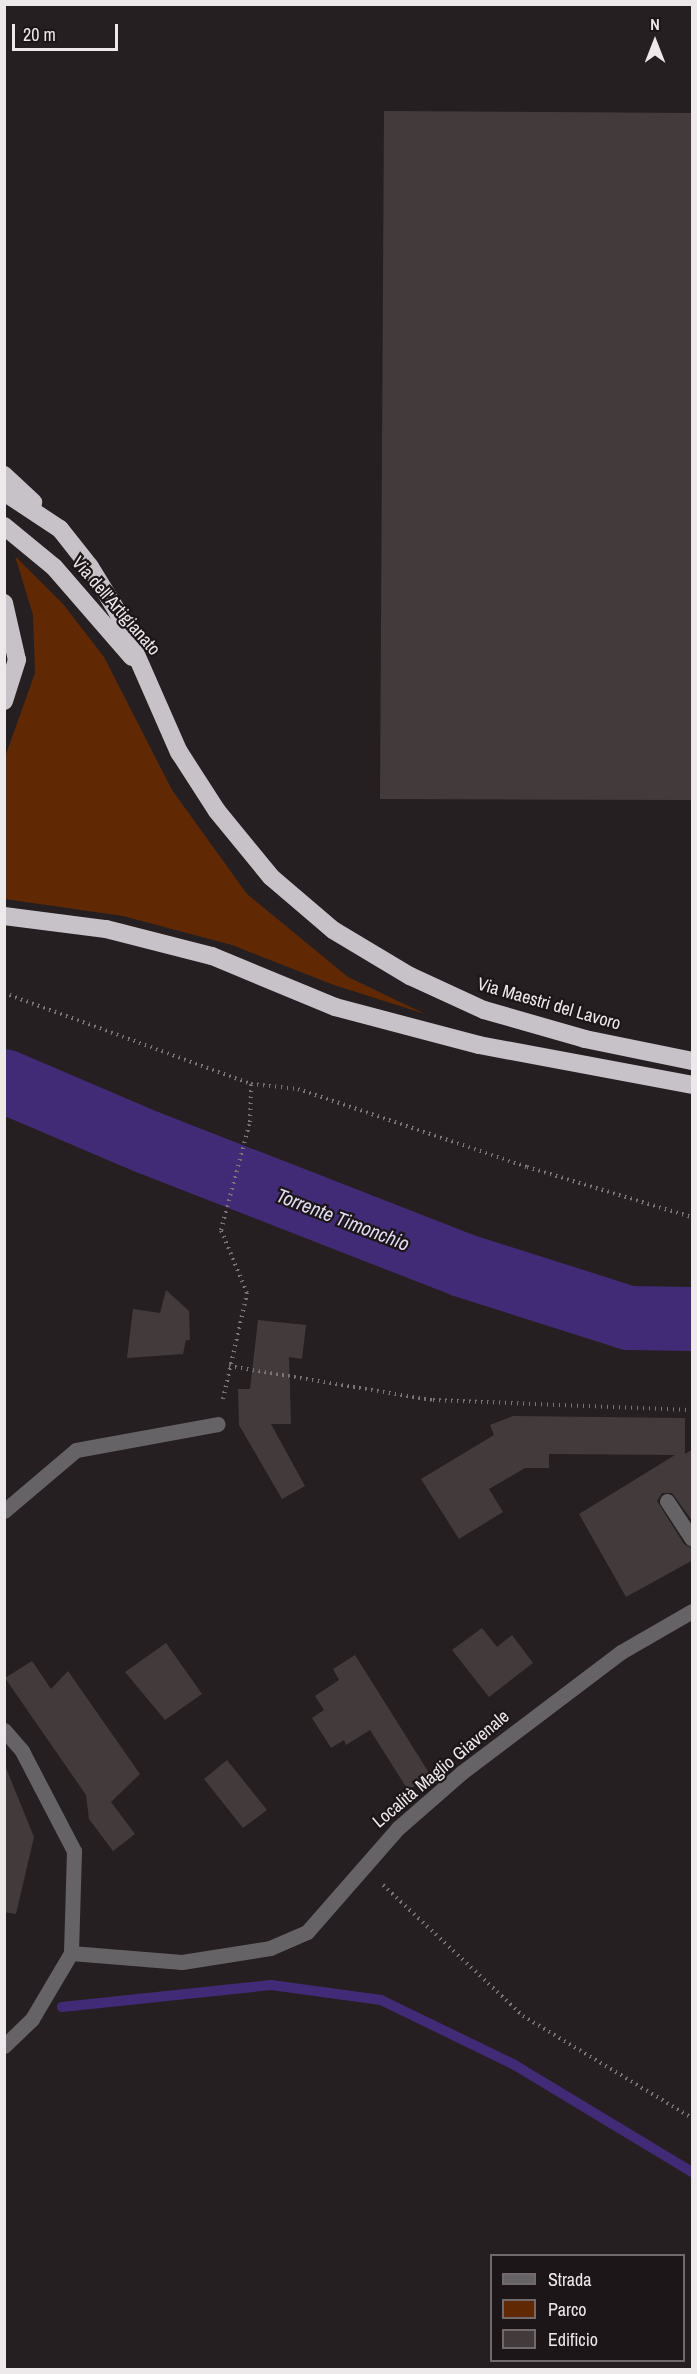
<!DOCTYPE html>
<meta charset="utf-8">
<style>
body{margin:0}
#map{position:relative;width:697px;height:2374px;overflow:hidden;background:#251f21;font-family:"Archivo Narrow",sans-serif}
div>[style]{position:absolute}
.green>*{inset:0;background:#612903}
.stream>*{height:10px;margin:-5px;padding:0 5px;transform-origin:5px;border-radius:5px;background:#422b76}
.river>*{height:64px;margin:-32px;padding:0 32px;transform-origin:32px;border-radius:32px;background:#422b76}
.building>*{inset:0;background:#433b3b}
.path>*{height:4px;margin-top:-2px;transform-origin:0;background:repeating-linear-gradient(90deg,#797476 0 1.5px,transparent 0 6px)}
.minor>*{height:15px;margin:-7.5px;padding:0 7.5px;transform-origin:7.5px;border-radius:7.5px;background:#666366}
.highway>*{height:18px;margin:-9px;padding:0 9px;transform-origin:9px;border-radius:9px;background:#c7c2c8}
span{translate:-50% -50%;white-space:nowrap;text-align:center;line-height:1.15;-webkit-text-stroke:4.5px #1c1618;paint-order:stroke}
.street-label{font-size:18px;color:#ede8ea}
.water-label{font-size:20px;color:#dedaf1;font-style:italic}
.frame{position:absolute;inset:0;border:6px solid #ede8ea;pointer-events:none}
.legend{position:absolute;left:490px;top:2254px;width:195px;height:108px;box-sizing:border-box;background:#1c1618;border:2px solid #706a6c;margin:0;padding:8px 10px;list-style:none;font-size:18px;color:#ede8ea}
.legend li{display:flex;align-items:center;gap:12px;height:30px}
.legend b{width:30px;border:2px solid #706a6c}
.north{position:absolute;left:625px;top:12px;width:60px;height:60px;-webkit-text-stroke:4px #1c1618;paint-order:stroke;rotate:0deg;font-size:16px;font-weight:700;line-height:24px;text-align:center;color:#ede8ea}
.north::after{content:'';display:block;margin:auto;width:21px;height:27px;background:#ede8ea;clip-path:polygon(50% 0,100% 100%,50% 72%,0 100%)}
.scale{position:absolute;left:12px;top:24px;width:106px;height:27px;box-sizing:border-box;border:3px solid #ede8ea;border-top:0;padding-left:8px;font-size:18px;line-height:21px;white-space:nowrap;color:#ede8ea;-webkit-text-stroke:4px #1c1618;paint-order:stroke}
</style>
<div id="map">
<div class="green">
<i style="clip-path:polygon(15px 556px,63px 604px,104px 657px,172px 790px,247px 894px,348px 977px,425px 1014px,334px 985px,232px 945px,123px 916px,5px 899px,5px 757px,35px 673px,33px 615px)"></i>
</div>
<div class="stream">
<i style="left:62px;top:2007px;width:210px;rotate:-6deg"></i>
<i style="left:271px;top:1985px;width:111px;rotate:7.8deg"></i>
<i style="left:381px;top:2000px;width:147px;rotate:25.9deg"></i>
<i style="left:513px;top:2064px;width:209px;rotate:31.1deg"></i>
</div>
<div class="river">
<i style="left:4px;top:1081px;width:155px;rotate:23.1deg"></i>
<i style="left:147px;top:1142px;width:338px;rotate:21.3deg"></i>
<i style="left:462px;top:1265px;width:175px;rotate:17.6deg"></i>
<i style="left:629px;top:1318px;width:63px;rotate:0.9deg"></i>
</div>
<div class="building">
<i style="clip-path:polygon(384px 111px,693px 113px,693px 800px,380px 799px)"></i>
<i style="clip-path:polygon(166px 1290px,189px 1311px,190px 1340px,186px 1340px,183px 1354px,127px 1358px,133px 1309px,160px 1313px)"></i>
<i style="clip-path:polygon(258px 1320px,306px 1325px,302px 1359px,289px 1357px,291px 1424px,271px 1424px,305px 1486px,282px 1499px,239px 1425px,238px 1389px,250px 1389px)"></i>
<i style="clip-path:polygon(513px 1416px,685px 1418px,685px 1454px,693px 1449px,693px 1522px,672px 1493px,662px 1493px,657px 1501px,684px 1544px,693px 1549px,693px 1560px,626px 1597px,579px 1514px,675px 1455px,549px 1454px,549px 1468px,525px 1468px,489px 1489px,503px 1512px,459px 1539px,421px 1479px,494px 1435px,490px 1425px)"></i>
<i style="clip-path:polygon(482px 1628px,497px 1647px,512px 1635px,533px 1663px,489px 1697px,452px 1650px)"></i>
<i style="clip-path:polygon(166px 1643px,202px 1694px,165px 1720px,125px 1672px)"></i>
<i style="clip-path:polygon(355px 1655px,431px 1776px,408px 1790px,370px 1730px,346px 1745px,344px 1740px,331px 1748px,312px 1718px,324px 1710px,315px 1696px,339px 1680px,333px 1669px)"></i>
<i style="clip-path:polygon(32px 1661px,51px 1689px,68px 1671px,140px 1774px,111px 1802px,135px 1834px,113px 1851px,89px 1819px,86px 1795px,5px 1678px)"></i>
<i style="clip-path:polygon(227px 1760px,267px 1810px,243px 1828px,204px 1779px)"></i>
<i style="clip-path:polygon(6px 1768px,34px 1837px,16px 1914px,4px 1912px)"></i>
</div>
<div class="path">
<i style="left:4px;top:993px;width:263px;rotate:20.2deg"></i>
<i style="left:251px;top:1084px;width:47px;rotate:6.1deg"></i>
<i style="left:298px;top:1089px;width:242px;rotate:18.8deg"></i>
<i style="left:527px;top:1167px;width:172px;rotate:16.9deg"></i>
<i style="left:229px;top:1366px;width:207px;rotate:9.5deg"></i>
<i style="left:433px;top:1400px;width:259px;rotate:2.2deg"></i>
<i style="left:223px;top:1399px;width:109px;rotate:-77.2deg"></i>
<i style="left:247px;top:1293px;width:68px;rotate:-112.4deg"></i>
<i style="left:221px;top:1230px;width:112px;rotate:-75deg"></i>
<i style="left:250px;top:1122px;width:38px;rotate:-88deg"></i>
<i style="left:383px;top:1885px;width:192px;rotate:43.1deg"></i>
<i style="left:523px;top:2016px;width:197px;rotate:31.1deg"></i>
</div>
<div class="minor">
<i style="left:667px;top:1501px;width:45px;rotate:56.7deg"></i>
<i style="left:4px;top:1511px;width:94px;rotate:-40.3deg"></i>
<i style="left:76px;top:1450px;width:144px;rotate:-10.4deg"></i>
<i style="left:4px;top:1730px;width:28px;rotate:49deg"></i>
<i style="left:22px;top:1751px;width:113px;rotate:62.5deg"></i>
<i style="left:74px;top:1851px;width:102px;rotate:91.7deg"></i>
<i style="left:71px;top:1953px;width:77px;rotate:120.6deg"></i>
<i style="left:32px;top:2019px;width:39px;rotate:136deg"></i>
<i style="left:71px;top:1953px;width:111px;rotate:4.6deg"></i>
<i style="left:182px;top:1962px;width:89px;rotate:-9deg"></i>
<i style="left:270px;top:1948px;width:40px;rotate:-23.4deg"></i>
<i style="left:307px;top:1932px;width:138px;rotate:-48.8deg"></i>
<i style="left:398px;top:1828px;width:84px;rotate:-41.1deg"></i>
<i style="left:461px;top:1773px;width:201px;rotate:-37.1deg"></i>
<i style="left:621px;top:1652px;width:82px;rotate:-30deg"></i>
</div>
<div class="highway">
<i style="left:4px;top:475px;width:40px;rotate:43deg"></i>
<i style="left:4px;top:492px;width:67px;rotate:33.5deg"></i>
<i style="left:60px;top:529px;width:48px;rotate:51.7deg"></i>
<i style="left:90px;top:567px;width:52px;rotate:58.5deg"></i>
<i style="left:117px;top:611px;width:154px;rotate:66.3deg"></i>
<i style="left:179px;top:752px;width:70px;rotate:57.2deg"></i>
<i style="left:217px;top:811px;width:85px;rotate:50.7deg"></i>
<i style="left:271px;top:877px;width:82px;rotate:40.5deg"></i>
<i style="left:333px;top:930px;width:90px;rotate:30.9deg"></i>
<i style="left:410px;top:976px;width:81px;rotate:24.7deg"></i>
<i style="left:484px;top:1010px;width:105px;rotate:16deg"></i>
<i style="left:585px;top:1039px;width:109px;rotate:11.6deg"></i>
<i style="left:4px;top:526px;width:65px;rotate:39.4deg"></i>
<i style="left:54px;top:567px;width:119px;rotate:49.1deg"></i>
<i style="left:4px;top:603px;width:58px;rotate:77.2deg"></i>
<i style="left:17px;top:660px;width:43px;rotate:107.6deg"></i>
<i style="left:4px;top:916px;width:103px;rotate:7.3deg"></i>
<i style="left:106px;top:929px;width:109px;rotate:14.3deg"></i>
<i style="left:212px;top:956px;width:133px;rotate:22.5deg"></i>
<i style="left:335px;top:1007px;width:149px;rotate:14.8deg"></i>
<i style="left:479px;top:1045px;width:217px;rotate:10.6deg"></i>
</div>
<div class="street-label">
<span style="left:116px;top:606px;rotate:49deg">Via dell'Artigianato</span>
<span style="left:549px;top:1004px;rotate:16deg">Via Maestri del Lavoro</span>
<span style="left:441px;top:1769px;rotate:-40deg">Località Maglio Giavenale</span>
</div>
<div class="water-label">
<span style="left:343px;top:1219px;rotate:21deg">Torrente Timonchio</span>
</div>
<div class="frame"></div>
<ul class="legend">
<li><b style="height:8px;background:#666366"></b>Strada</li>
<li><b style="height:16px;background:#612903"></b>Parco</li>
<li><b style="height:16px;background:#433b3b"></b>Edificio</li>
</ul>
<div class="north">N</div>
<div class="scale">20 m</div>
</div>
